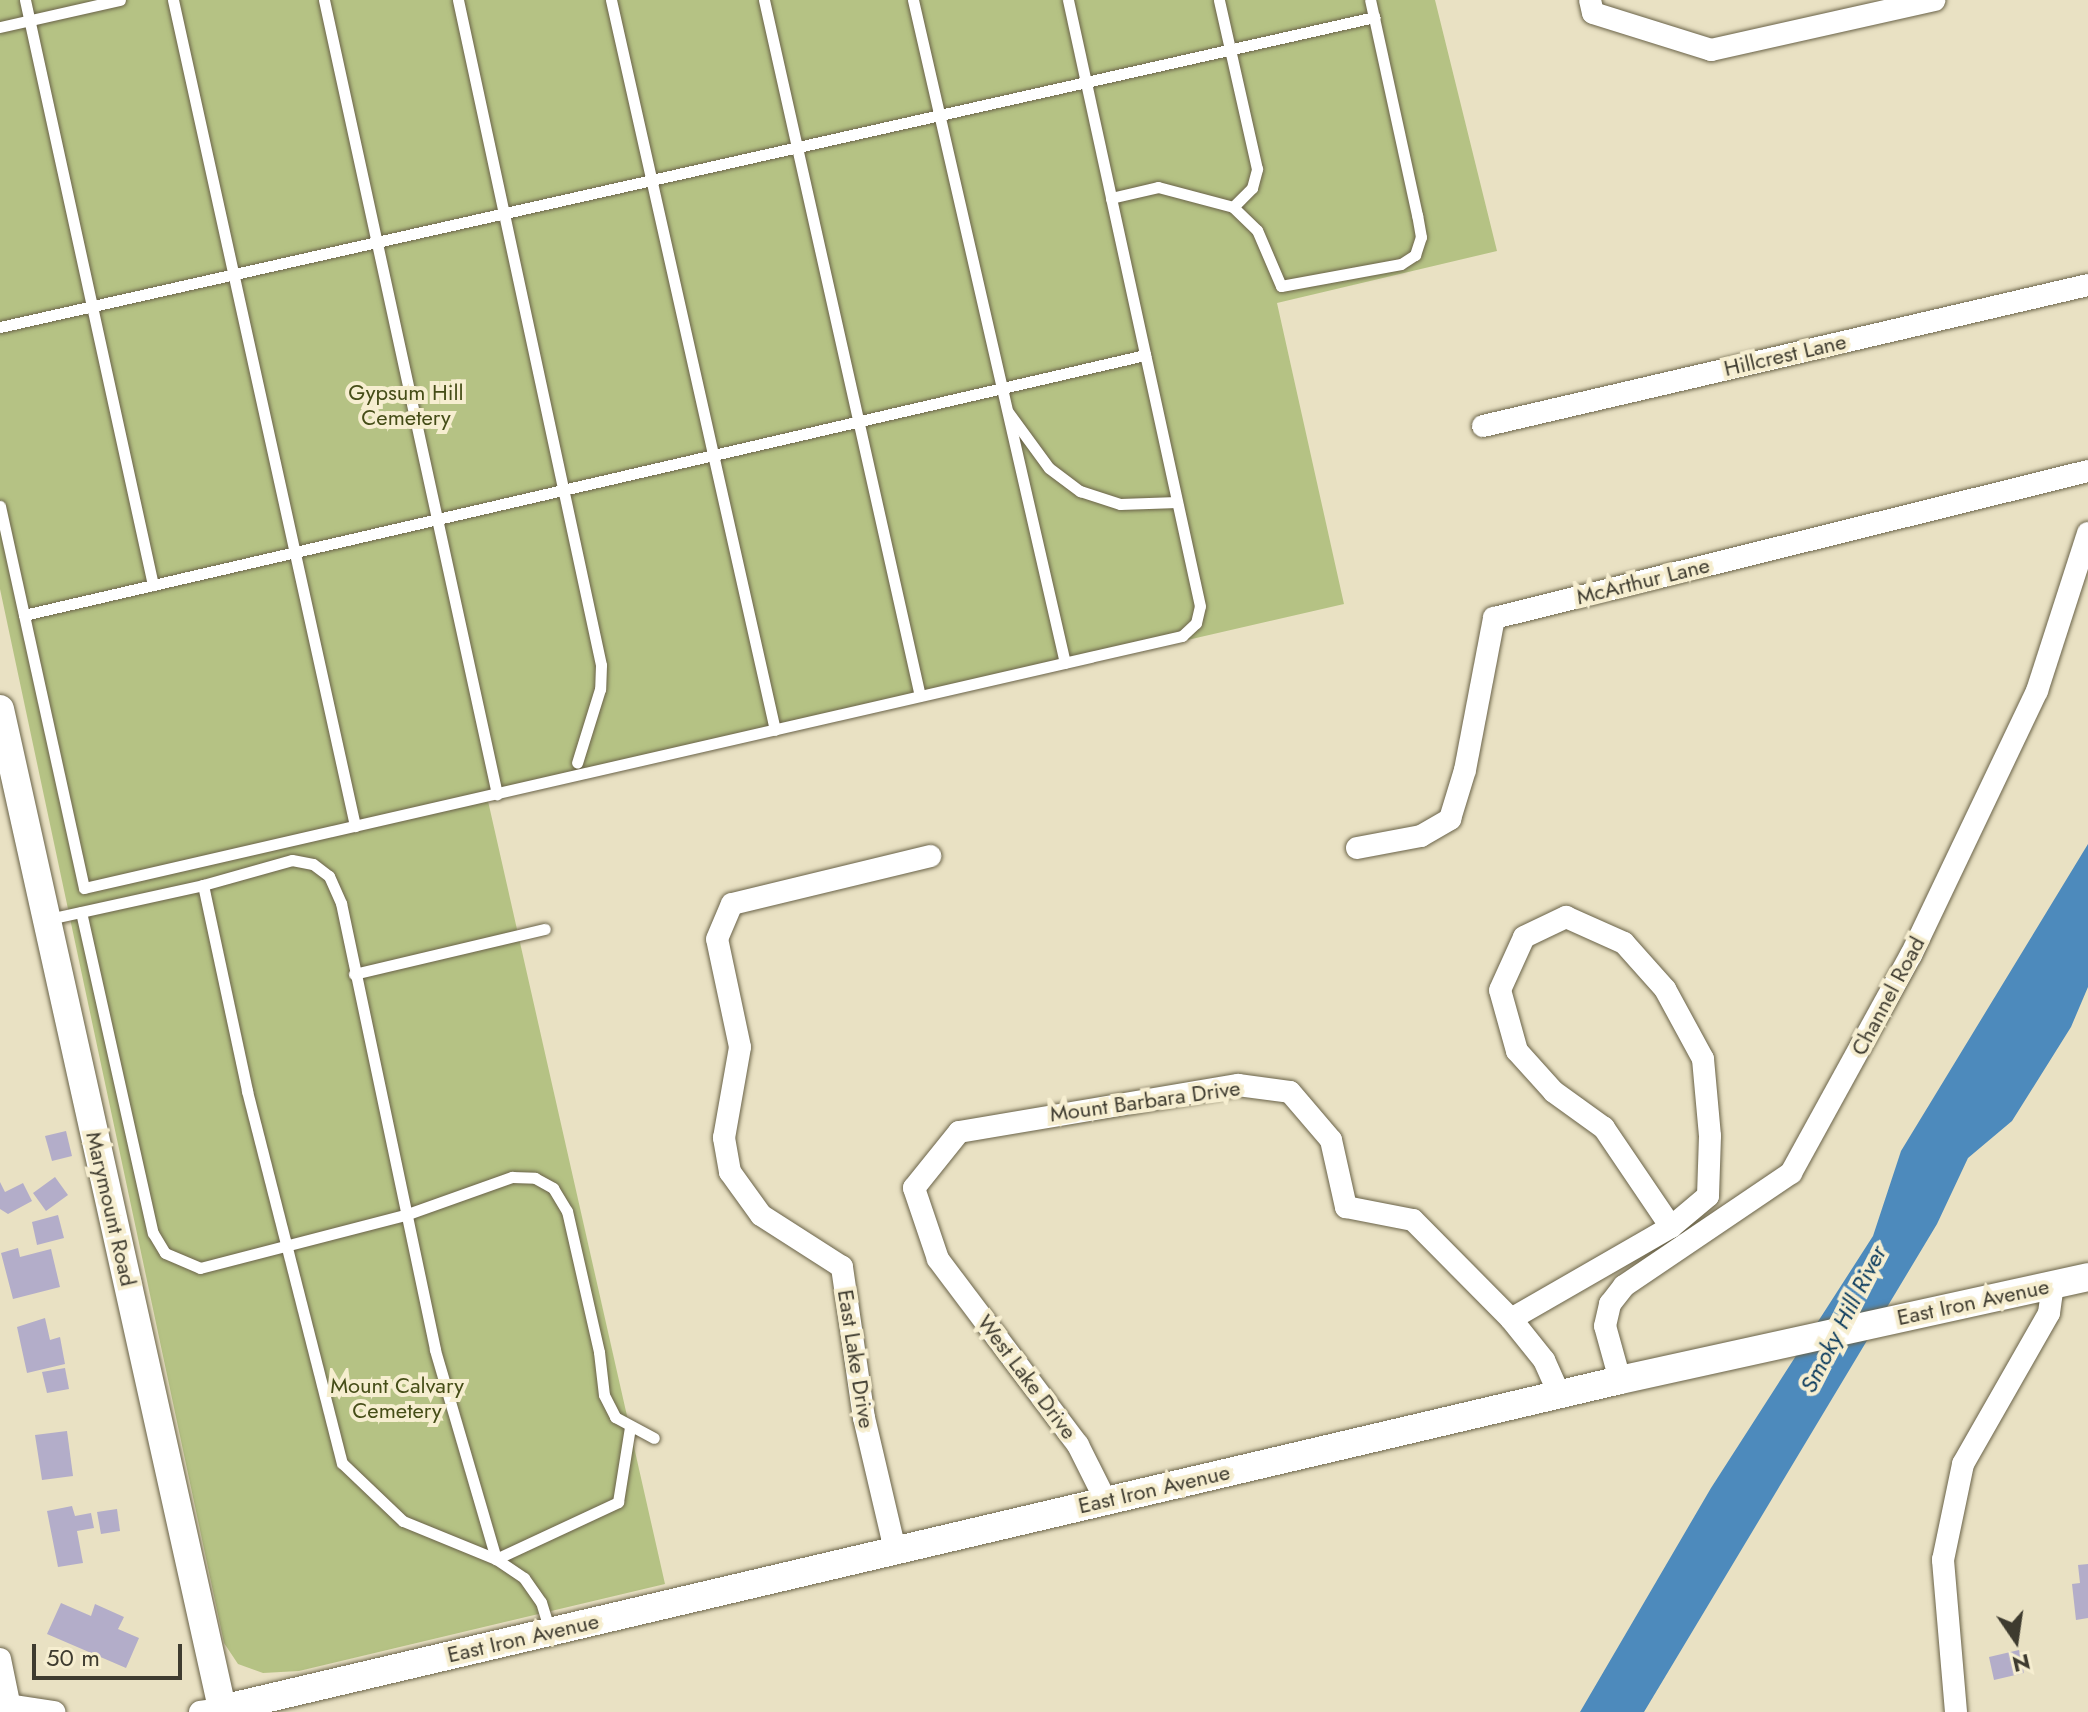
<!DOCTYPE html>
<style>
body{margin:0}
#map{position:relative;width:2088px;height:1712px;overflow:hidden;background:#e9e1c3;font-family:Jost,sans-serif}
div>[style]{position:absolute}
.green>*{inset:0;background:#b5c284}
.water>*{inset:0;background:#4d8abc}
.building>*{inset:0;background:#b3adc9}
.roads{filter:drop-shadow(0 0 2px #6a6349) drop-shadow(0 0 2px #6a6349)}
.service>*{height:11px;margin:-5.5px;padding:0 5.5px;transform-origin:5.5px;border-radius:5.5px;background:#fff}
.minor>*{height:22px;margin:-11px;padding:0 11px;transform-origin:11px;border-radius:11px;background:#fff}
.tertiary>*{height:28px;margin:-14px;padding:0 14px;transform-origin:14px;border-radius:14px;background:#fff}
span{translate:-50% -50%;white-space:nowrap;text-align:center;line-height:1.15;-webkit-text-stroke:8px #f6eed0;paint-order:stroke}
.street-label{font-size:22px;color:#3e3b2f}
.park-label{font-size:22px;color:#454d17}
.water-label{font-size:24px;color:#0b3b5d;font-style:italic}
.north{position:absolute;left:1976px;top:1600px;width:80px;height:80px;-webkit-text-stroke:6px #f6eed0;paint-order:stroke;rotate:167deg;font-size:22px;font-weight:700;line-height:32px;text-align:center;color:#3e3b2f}
.north::after{content:'';display:block;margin:auto;width:28px;height:36px;background:#3e3b2f;clip-path:polygon(50% 0,100% 100%,50% 72%,0 100%)}
.scale{position:absolute;left:32px;top:1644px;width:150px;height:36px;box-sizing:border-box;border:4px solid #3e3b2f;border-top:0;padding-left:10px;font-size:24px;line-height:28px;white-space:nowrap;color:#3e3b2f;-webkit-text-stroke:6px #f6eed0;paint-order:stroke}
</style>
<div id="map">
<div class="green">
<i style="clip-path:polygon(0 0,1435px 0,1497px 251px,1277px 303px,1344px 604px,488px 801px,665px 1584px,299px 1671px,263px 1673px,238px 1664px,224px 1643px,0 589px)"></i>
</div>
<div class="water">
<i style="clip-path:polygon(2088px 844px,2088px 987px,2071px 1027px,2012px 1121px,1968px 1158px,1937px 1224px,1644px 1712px,1580px 1712px,1711px 1488px,1873px 1236px,1901px 1151px)"></i>
</div>
<div class="building">
<i style="clip-path:polygon(66px 1131px,72px 1156px,52px 1161px,45px 1136px)"></i>
<i style="clip-path:polygon(55px 1177px,68px 1195px,46px 1211px,33px 1193px)"></i>
<i style="clip-path:polygon(0 1182px,5px 1192px,23px 1183px,32px 1201px,8px 1214px,0 1209px)"></i>
<i style="clip-path:polygon(58px 1215px,64px 1238px,37px 1245px,32px 1222px)"></i>
<i style="clip-path:polygon(18px 1248px,20px 1257px,51px 1249px,60px 1287px,13px 1299px,1px 1253px)"></i>
<i style="clip-path:polygon(45px 1318px,50px 1340px,60px 1337px,65px 1364px,27px 1373px,17px 1327px)"></i>
<i style="clip-path:polygon(65px 1368px,69px 1389px,47px 1393px,42px 1372px)"></i>
<i style="clip-path:polygon(67px 1431px,73px 1476px,42px 1480px,35px 1435px)"></i>
<i style="clip-path:polygon(72px 1506px,75px 1516px,91px 1513px,94px 1528px,77px 1531px,83px 1563px,58px 1567px,47px 1511px)"></i>
<i style="clip-path:polygon(117px 1509px,120px 1531px,101px 1534px,97px 1512px)"></i>
<i style="clip-path:polygon(2088px 1564px,2088px 1618px,2076px 1620px,2072px 1584px,2080px 1583px,2078px 1565px)"></i>
<i style="clip-path:polygon(61px 1603px,91px 1616px,95px 1604px,124px 1617px,118px 1629px,139px 1638px,126px 1668px,47px 1634px)"></i>
<i style="clip-path:polygon(2019px 1650px,2024px 1673px,1994px 1680px,1989px 1657px)"></i>
</div>
<div class="roads">
<div class="service">
<i style="left:25px;top:0;width:599px;rotate:77.66deg"></i>
<i style="left:173px;top:0;width:846px;rotate:77.57deg"></i>
<i style="left:324px;top:0;width:813px;rotate:77.71deg"></i>
<i style="left:458px;top:0;width:680px;rotate:77.86deg"></i>
<i style="left:601px;top:665px;width:24px;rotate:92deg"></i>
<i style="left:600px;top:689px;width:77px;rotate:107.3deg"></i>
<i style="left:611px;top:0;width:748px;rotate:77.34deg"></i>
<i style="left:764px;top:0;width:713px;rotate:77.37deg"></i>
<i style="left:913px;top:0;width:680px;rotate:77.09deg"></i>
<i style="left:1068px;top:0;width:203px;rotate:77.7deg"></i>
<i style="left:0;top:27px;width:123px;rotate:-12.7deg"></i>
<i style="left:1233px;top:207px;width:33px;rotate:44deg"></i>
<i style="left:1257px;top:230px;width:61px;rotate:66.8deg"></i>
<i style="left:1281px;top:286px;width:122px;rotate:-10.4deg"></i>
<i style="left:1401px;top:264px;width:17px;rotate:-33deg"></i>
<i style="left:1415px;top:255px;width:19px;rotate:-72deg"></i>
<i style="left:1421px;top:237px;width:22px;rotate:-100deg"></i>
<i style="left:1417px;top:215px;width:220px;rotate:-102.3deg"></i>
<i style="left:0;top:327px;width:1409px;rotate:-12.71deg"></i>
<i style="left:1008px;top:412px;width:69px;rotate:53.8deg"></i>
<i style="left:1049px;top:468px;width:39px;rotate:37deg"></i>
<i style="left:1080px;top:491px;width:42px;rotate:18deg"></i>
<i style="left:1120px;top:504px;width:57px;rotate:-2deg"></i>
<i style="left:0;top:506px;width:391px;rotate:77.6deg"></i>
<i style="left:84px;top:888px;width:1127px;rotate:-12.93deg"></i>
<i style="left:1182px;top:636px;width:19px;rotate:-43deg"></i>
<i style="left:1196px;top:623px;width:17px;rotate:-77deg"></i>
<i style="left:1200px;top:606px;width:418px;rotate:-102.3deg"></i>
<i style="left:1111px;top:198px;width:48px;rotate:-13.2deg"></i>
<i style="left:1158px;top:187px;width:78px;rotate:14.9deg"></i>
<i style="left:1233px;top:207px;width:27px;rotate:-45deg"></i>
<i style="left:1252px;top:188px;width:20px;rotate:-75deg"></i>
<i style="left:1257px;top:169px;width:173px;rotate:-102.7deg"></i>
<i style="left:24px;top:615px;width:1151px;rotate:-13.06deg"></i>
<i style="left:203px;top:885px;width:92px;rotate:-15.7deg"></i>
<i style="left:292px;top:860px;width:21px;rotate:11deg"></i>
<i style="left:313px;top:864px;width:20px;rotate:37deg"></i>
<i style="left:329px;top:876px;width:30px;rotate:66deg"></i>
<i style="left:341px;top:903px;width:457px;rotate:78.1deg"></i>
<i style="left:435px;top:1350px;width:218px;rotate:73.7deg"></i>
<i style="left:496px;top:1559px;width:135px;rotate:-25deg"></i>
<i style="left:618px;top:1502px;width:76px;rotate:-80.9deg"></i>
<i style="left:81px;top:912px;width:329px;rotate:77.4deg"></i>
<i style="left:153px;top:1233px;width:23px;rotate:59deg"></i>
<i style="left:165px;top:1253px;width:38px;rotate:23deg"></i>
<i style="left:200px;top:1268px;width:212px;rotate:-14.5deg"></i>
<i style="left:405px;top:1215px;width:114px;rotate:-19.6deg"></i>
<i style="left:512px;top:1177px;width:23px;rotate:2deg"></i>
<i style="left:535px;top:1178px;width:21px;rotate:29deg"></i>
<i style="left:553px;top:1188px;width:27px;rotate:59deg"></i>
<i style="left:567px;top:1211px;width:145px;rotate:77.2deg"></i>
<i style="left:599px;top:1352px;width:43px;rotate:83.4deg"></i>
<i style="left:604px;top:1395px;width:25px;rotate:63deg"></i>
<i style="left:615px;top:1417px;width:44px;rotate:28.3deg"></i>
<i style="left:49px;top:919px;width:158px;rotate:-12.4deg"></i>
<i style="left:203px;top:885px;width:211px;rotate:77.9deg"></i>
<i style="left:247px;top:1091px;width:384px;rotate:75.7deg"></i>
<i style="left:342px;top:1463px;width:84px;rotate:43.6deg"></i>
<i style="left:403px;top:1521px;width:100px;rotate:22.2deg"></i>
<i style="left:496px;top:1559px;width:34px;rotate:34deg"></i>
<i style="left:524px;top:1578px;width:29px;rotate:55deg"></i>
<i style="left:541px;top:1602px;width:30px;rotate:73deg"></i>
<i style="left:354px;top:974px;width:196px;rotate:-13.3deg"></i>
</div>
<div class="minor">
<i style="left:1590px;top:0;width:13px;rotate:77deg"></i>
<i style="left:1593px;top:13px;width:124px;rotate:17.4deg"></i>
<i style="left:1711px;top:50px;width:229px;rotate:-12.6deg"></i>
<i style="left:1483px;top:426px;width:621px;rotate:-13.12deg"></i>
<i style="left:1357px;top:848px;width:65px;rotate:-10.6deg"></i>
<i style="left:1421px;top:836px;width:34px;rotate:-30deg"></i>
<i style="left:1450px;top:819px;width:51px;rotate:-73deg"></i>
<i style="left:1465px;top:770px;width:155px;rotate:-79.2deg"></i>
<i style="left:1494px;top:618px;width:612px;rotate:-13.9deg"></i>
<i style="left:1566px;top:917px;width:64px;rotate:24.1deg"></i>
<i style="left:1624px;top:943px;width:62px;rotate:48.3deg"></i>
<i style="left:1665px;top:989px;width:80px;rotate:61.5deg"></i>
<i style="left:1703px;top:1059px;width:77px;rotate:84.8deg"></i>
<i style="left:1710px;top:1136px;width:60px;rotate:91.9deg"></i>
<i style="left:1708px;top:1196px;width:48px;rotate:140deg"></i>
<i style="left:1671px;top:1227px;width:120px;rotate:-124.1deg"></i>
<i style="left:1604px;top:1128px;width:62px;rotate:-144.2deg"></i>
<i style="left:1554px;top:1092px;width:55px;rotate:-132.1deg"></i>
<i style="left:1517px;top:1051px;width:63px;rotate:-105.6deg"></i>
<i style="left:1500px;top:990px;width:58px;rotate:-65.6deg"></i>
<i style="left:1524px;top:937px;width:47px;rotate:-25.5deg"></i>
<i style="left:1511px;top:1319px;width:185px;rotate:-29.9deg"></i>
<i style="left:1620px;top:1380px;width:56px;rotate:-105.5deg"></i>
<i style="left:1605px;top:1326px;width:23px;rotate:-77deg"></i>
<i style="left:1610px;top:1304px;width:23px;rotate:-52deg"></i>
<i style="left:1624px;top:1286px;width:202px;rotate:-34.1deg"></i>
<i style="left:1791px;top:1173px;width:249px;rotate:-61.2deg"></i>
<i style="left:1911px;top:955px;width:293px;rotate:-64.5deg"></i>
<i style="left:2037px;top:691px;width:166px;rotate:-72.1deg"></i>
<i style="left:1106px;top:1501px;width:63px;rotate:-116.6deg"></i>
<i style="left:1078px;top:1445px;width:233px;rotate:-127deg"></i>
<i style="left:938px;top:1259px;width:75px;rotate:-108.7deg"></i>
<i style="left:914px;top:1188px;width:72px;rotate:-51.2deg"></i>
<i style="left:959px;top:1132px;width:283px;rotate:-9.6deg"></i>
<i style="left:1238px;top:1085px;width:52px;rotate:7.7deg"></i>
<i style="left:1290px;top:1092px;width:63px;rotate:49.5deg"></i>
<i style="left:1331px;top:1140px;width:69px;rotate:77.4deg"></i>
<i style="left:1346px;top:1207px;width:68px;rotate:11deg"></i>
<i style="left:1413px;top:1220px;width:139px;rotate:45.3deg"></i>
<i style="left:1511px;top:1319px;width:53px;rotate:51.2deg"></i>
<i style="left:1544px;top:1360px;width:37px;rotate:66deg"></i>
<i style="left:895px;top:1550px;width:136px;rotate:-103.2deg"></i>
<i style="left:864px;top:1418px;width:153px;rotate:-98.3deg"></i>
<i style="left:842px;top:1267px;width:96px;rotate:-147.3deg"></i>
<i style="left:761px;top:1215px;width:53px;rotate:-125.8deg"></i>
<i style="left:730px;top:1172px;width:35px;rotate:-100deg"></i>
<i style="left:724px;top:1138px;width:92px;rotate:-80deg"></i>
<i style="left:740px;top:1047px;width:110px;rotate:-102deg"></i>
<i style="left:717px;top:939px;width:38px;rotate:-67deg"></i>
<i style="left:732px;top:904px;width:204px;rotate:-13.6deg"></i>
<i style="left:0;top:1659px;width:54px;rotate:78.3deg"></i>
<i style="left:0;top:1704px;width:55px;rotate:8.4deg"></i>
<i style="left:200px;top:1712px;width:22px;rotate:-8deg"></i>
<i style="left:1956px;top:1712px;width:153px;rotate:-94.9deg"></i>
<i style="left:1943px;top:1560px;width:98px;rotate:-78.2deg"></i>
<i style="left:1963px;top:1464px;width:174px;rotate:-60.3deg"></i>
<i style="left:2049px;top:1313px;width:29px;rotate:-82deg"></i>
</div>
<div class="tertiary">
<i style="left:0;top:709px;width:1027px;rotate:77.47deg"></i>
<i style="left:222px;top:1709px;width:1436px;rotate:-13.24deg"></i>
<i style="left:1620px;top:1380px;width:479px;rotate:-12.4deg"></i>
</div>
</div>
<div class="street-label">
<span style="left:1785px;top:355px;rotate:-13deg">Hillcrest Lane</span>
<span style="left:1643px;top:581px;rotate:-14deg">McArthur Lane</span>
<span style="left:1888px;top:996px;rotate:-62deg">Channel Road</span>
<span style="left:1145px;top:1101px;rotate:-8deg">Mount Barbara Drive</span>
<span style="left:111px;top:1209px;rotate:77deg">Marymount Road</span>
<span style="left:1973px;top:1302px;rotate:-12deg">East Iron Avenue</span>
<span style="left:856px;top:1359px;rotate:81deg">East Lake Drive</span>
<span style="left:1027px;top:1377px;rotate:53deg">West Lake Drive</span>
<span style="left:1154px;top:1489px;rotate:-13deg">East Iron Avenue</span>
<span style="left:523px;top:1638px;rotate:-13deg">East Iron Avenue</span>
</div>
<div class="park-label">
<span style="left:406px;top:405px">Gypsum Hill<br>Cemetery</span>
<span style="left:397px;top:1398px">Mount Calvary<br>Cemetery</span>
</div>
<div class="water-label">
<span style="left:1843px;top:1319px;rotate:-63deg">Smoky Hill River</span>
</div>
<div class="north">N</div>
<div class="scale">50 m</div>
</div>
